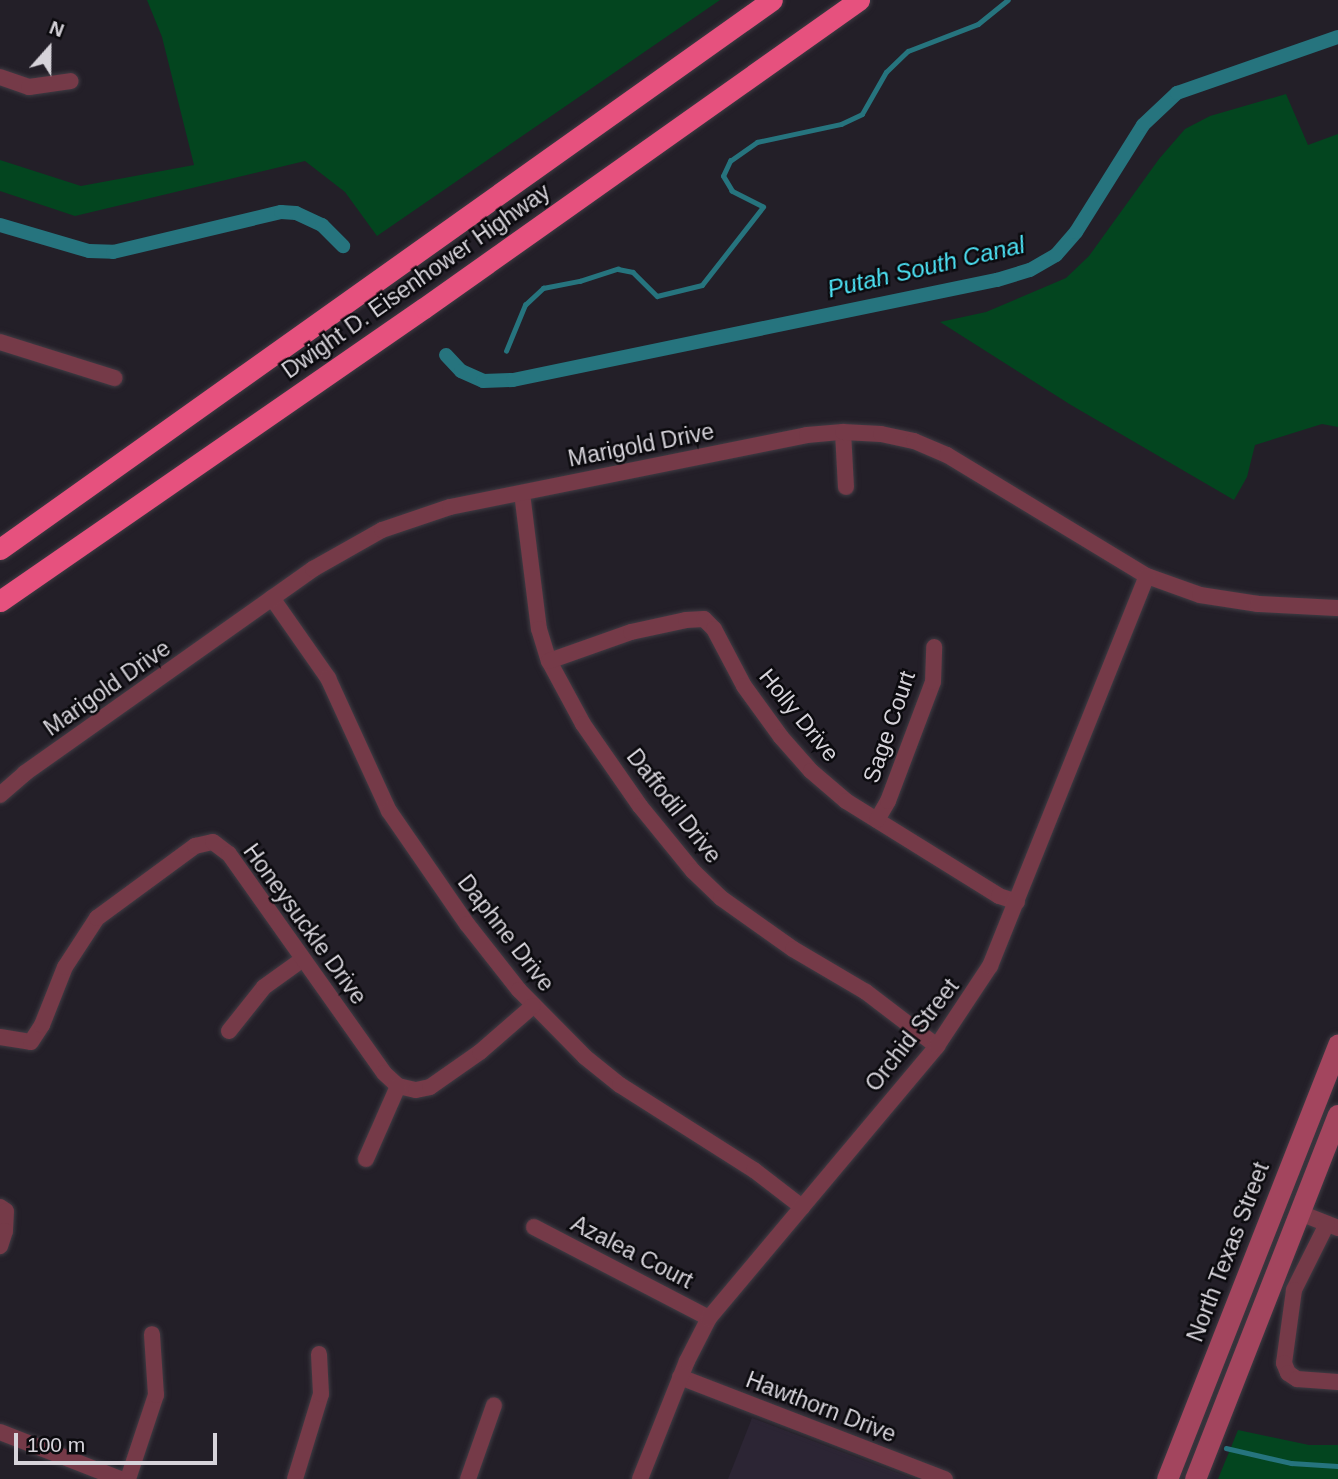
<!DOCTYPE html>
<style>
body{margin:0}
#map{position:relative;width:1338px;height:1479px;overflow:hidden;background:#231f28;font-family:Arial,sans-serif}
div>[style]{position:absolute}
.built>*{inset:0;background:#2c2534}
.green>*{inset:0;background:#03451f}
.stream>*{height:4.5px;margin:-2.25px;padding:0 2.25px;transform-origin:2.25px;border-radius:2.25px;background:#26747e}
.canal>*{height:14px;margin:-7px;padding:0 7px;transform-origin:7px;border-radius:7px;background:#26747e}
.roads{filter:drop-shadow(0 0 2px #403c44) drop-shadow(0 0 2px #403c44)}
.street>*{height:16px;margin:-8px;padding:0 8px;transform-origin:8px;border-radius:8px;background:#753a48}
.secondary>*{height:21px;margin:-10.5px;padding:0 10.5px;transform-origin:10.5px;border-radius:10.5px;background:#a3455e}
.highway>*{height:21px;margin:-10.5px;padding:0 10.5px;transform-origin:10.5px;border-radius:10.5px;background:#e6517e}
span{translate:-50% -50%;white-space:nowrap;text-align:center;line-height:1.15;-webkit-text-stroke:5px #0b0a0e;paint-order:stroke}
.street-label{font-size:23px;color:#d6d3da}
.water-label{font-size:24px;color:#4de2f4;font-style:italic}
.north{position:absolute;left:14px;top:14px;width:70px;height:70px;-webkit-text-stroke:5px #0b0a0e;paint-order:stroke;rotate:21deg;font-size:19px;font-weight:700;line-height:28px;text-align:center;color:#d6d3da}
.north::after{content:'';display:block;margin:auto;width:24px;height:32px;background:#d6d3da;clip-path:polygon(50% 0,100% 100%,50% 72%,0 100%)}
.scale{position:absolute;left:14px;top:1433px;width:203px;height:32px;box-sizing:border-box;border:4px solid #d6d3da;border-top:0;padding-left:9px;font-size:21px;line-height:24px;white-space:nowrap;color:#d6d3da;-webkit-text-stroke:5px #0b0a0e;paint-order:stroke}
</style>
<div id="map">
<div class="built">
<i style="clip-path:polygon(752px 1418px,913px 1479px,728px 1479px)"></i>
</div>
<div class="green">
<i style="clip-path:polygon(147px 0,720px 0,377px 236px,345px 192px,305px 161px,75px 216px,0 191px,0 160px,81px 186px,194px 165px,162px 37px)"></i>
<i style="clip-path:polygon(1286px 94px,1308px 145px,1338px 134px,1338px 427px,1322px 424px,1255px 445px,1247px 477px,1234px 500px,1071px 405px,940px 322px,986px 312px,1066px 278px,1089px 256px,1159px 159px,1185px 129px,1210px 116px)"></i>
<i style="clip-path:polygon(1238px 1430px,1309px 1445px,1338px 1445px,1338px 1479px,1218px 1479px)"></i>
</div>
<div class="stream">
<i style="left:506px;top:351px;width:50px;rotate:-67.6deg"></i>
<i style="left:525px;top:305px;width:25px;rotate:-43deg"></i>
<i style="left:543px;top:288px;width:38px;rotate:-11deg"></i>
<i style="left:580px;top:281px;width:40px;rotate:-18deg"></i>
<i style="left:618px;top:269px;width:15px;rotate:11deg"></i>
<i style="left:633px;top:272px;width:34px;rotate:45deg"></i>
<i style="left:657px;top:296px;width:46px;rotate:-13.7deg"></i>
<i style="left:702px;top:285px;width:99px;rotate:-52deg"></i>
<i style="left:763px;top:207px;width:35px;rotate:-153deg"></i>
<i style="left:732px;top:191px;width:17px;rotate:-121deg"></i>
<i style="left:723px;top:176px;width:17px;rotate:-65deg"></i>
<i style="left:730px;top:161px;width:33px;rotate:-35deg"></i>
<i style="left:757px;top:142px;width:86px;rotate:-12.1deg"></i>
<i style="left:841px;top:124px;width:23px;rotate:-25deg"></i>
<i style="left:862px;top:114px;width:48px;rotate:-60.3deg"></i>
<i style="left:886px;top:72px;width:30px;rotate:-44deg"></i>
<i style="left:908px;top:51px;width:75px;rotate:-21.1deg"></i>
<i style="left:978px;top:24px;width:38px;rotate:-39deg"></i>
<i style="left:1226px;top:1448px;width:67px;rotate:13deg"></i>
<i style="left:1291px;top:1463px;width:47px;rotate:3.7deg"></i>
</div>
<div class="canal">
<i style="left:0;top:225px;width:93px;rotate:16.3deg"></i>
<i style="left:89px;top:251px;width:24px;rotate:2deg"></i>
<i style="left:113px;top:252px;width:173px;rotate:-13.4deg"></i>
<i style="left:281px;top:212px;width:15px;rotate:4deg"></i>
<i style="left:296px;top:213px;width:29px;rotate:25deg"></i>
<i style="left:322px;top:225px;width:30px;rotate:45deg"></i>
<i style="left:446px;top:355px;width:22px;rotate:47deg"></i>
<i style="left:461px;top:371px;width:24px;rotate:24deg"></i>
<i style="left:483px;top:381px;width:30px;rotate:-2deg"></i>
<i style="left:513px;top:380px;width:494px;rotate:-11.7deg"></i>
<i style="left:997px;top:280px;width:34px;rotate:-17deg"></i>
<i style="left:1030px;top:270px;width:30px;rotate:-30deg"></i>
<i style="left:1056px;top:255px;width:30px;rotate:-49deg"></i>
<i style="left:1076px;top:232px;width:126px;rotate:-57.9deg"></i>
<i style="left:1143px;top:125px;width:47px;rotate:-43.3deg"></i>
<i style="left:1177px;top:93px;width:170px;rotate:-19.2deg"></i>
</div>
<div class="roads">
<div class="street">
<i style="left:0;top:77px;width:31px;rotate:19deg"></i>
<i style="left:29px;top:87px;width:42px;rotate:-8.1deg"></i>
<i style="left:0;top:342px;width:120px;rotate:17.5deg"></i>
<i style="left:843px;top:432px;width:55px;rotate:86.9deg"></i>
<i style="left:522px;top:493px;width:137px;rotate:82.9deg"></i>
<i style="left:539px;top:629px;width:34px;rotate:73deg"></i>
<i style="left:549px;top:661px;width:72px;rotate:61.6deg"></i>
<i style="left:583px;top:724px;width:100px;rotate:55.2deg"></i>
<i style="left:640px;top:806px;width:84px;rotate:50.8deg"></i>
<i style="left:693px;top:871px;width:39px;rotate:44deg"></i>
<i style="left:721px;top:898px;width:88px;rotate:35.3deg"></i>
<i style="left:793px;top:949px;width:85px;rotate:30.5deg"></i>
<i style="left:866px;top:992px;width:89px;rotate:37.3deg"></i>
<i style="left:272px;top:598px;width:98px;rotate:55deg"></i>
<i style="left:328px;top:678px;width:146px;rotate:65.4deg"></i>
<i style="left:389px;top:811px;width:137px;rotate:55.4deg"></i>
<i style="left:467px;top:924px;width:84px;rotate:51.8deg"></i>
<i style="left:519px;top:990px;width:94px;rotate:45.4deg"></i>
<i style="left:585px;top:1057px;width:45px;rotate:38.7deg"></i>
<i style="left:620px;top:1085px;width:159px;rotate:32.4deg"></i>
<i style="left:754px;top:1170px;width:61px;rotate:37.6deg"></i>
<i style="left:549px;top:661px;width:87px;rotate:-19.5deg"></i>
<i style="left:631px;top:632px;width:56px;rotate:-12.3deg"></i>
<i style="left:686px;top:620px;width:18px;rotate:-3deg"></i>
<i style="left:704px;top:619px;width:14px;rotate:45deg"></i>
<i style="left:714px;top:629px;width:64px;rotate:62.2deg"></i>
<i style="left:744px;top:686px;width:63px;rotate:54deg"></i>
<i style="left:781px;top:737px;width:45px;rotate:48.6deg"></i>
<i style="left:811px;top:771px;width:46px;rotate:40.6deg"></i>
<i style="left:846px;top:801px;width:180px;rotate:31.8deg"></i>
<i style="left:999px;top:896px;width:19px;rotate:18deg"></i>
<i style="left:0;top:795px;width:33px;rotate:-41deg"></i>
<i style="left:25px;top:773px;width:353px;rotate:-35.3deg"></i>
<i style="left:313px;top:569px;width:79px;rotate:-29.5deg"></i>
<i style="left:382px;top:530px;width:72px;rotate:-18.7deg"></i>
<i style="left:450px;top:507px;width:364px;rotate:-11.4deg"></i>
<i style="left:807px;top:435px;width:36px;rotate:-5deg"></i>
<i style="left:843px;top:432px;width:38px;rotate:3deg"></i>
<i style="left:881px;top:434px;width:34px;rotate:12deg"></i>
<i style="left:914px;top:441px;width:36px;rotate:23deg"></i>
<i style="left:947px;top:455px;width:234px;rotate:31.2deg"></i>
<i style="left:1147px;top:576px;width:56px;rotate:19.7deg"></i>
<i style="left:1200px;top:595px;width:59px;rotate:8.8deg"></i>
<i style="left:1258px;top:604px;width:80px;rotate:2.9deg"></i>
<i style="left:877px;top:820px;width:22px;rotate:-60deg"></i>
<i style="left:888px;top:801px;width:127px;rotate:-69.3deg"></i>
<i style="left:933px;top:682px;width:35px;rotate:-88deg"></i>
<i style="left:229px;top:1031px;width:56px;rotate:-51.5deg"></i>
<i style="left:264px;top:987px;width:48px;rotate:-35.7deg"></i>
<i style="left:0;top:1037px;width:31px;rotate:9deg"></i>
<i style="left:31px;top:1042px;width:20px;rotate:-57deg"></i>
<i style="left:42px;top:1025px;width:62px;rotate:-68.4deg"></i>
<i style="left:65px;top:967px;width:59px;rotate:-56.9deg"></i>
<i style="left:97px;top:918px;width:122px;rotate:-36.3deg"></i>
<i style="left:195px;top:846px;width:18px;rotate:-13deg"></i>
<i style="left:213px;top:842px;width:20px;rotate:37deg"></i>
<i style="left:229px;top:854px;width:268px;rotate:54.7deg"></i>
<i style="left:384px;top:1073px;width:19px;rotate:43deg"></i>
<i style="left:398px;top:1086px;width:18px;rotate:13deg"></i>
<i style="left:416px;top:1090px;width:14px;rotate:-12deg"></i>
<i style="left:430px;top:1087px;width:61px;rotate:-35deg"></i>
<i style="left:480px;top:1052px;width:70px;rotate:-41deg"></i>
<i style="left:366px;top:1159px;width:80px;rotate:-66.3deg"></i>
<i style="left:0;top:1207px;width:7px;rotate:34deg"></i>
<i style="left:6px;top:1211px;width:20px;rotate:93deg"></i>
<i style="left:5px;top:1231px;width:16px;rotate:108deg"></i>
<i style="left:1300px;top:1213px;width:41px;rotate:21.5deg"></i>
<i style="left:1327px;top:1224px;width:74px;rotate:116.6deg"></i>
<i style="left:1294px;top:1290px;width:74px;rotate:97.8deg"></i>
<i style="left:1284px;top:1363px;width:11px;rotate:68deg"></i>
<i style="left:1288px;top:1373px;width:11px;rotate:34deg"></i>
<i style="left:1297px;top:1379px;width:41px;rotate:4.2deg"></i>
<i style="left:534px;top:1227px;width:197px;rotate:27.5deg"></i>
<i style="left:680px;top:1377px;width:284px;rotate:21.1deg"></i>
<i style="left:0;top:1432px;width:129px;rotate:21.4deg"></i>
<i style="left:128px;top:1479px;width:89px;rotate:-71.6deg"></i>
<i style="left:156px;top:1395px;width:61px;rotate:-93.8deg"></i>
<i style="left:295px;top:1479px;width:89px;rotate:-73deg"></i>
<i style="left:321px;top:1394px;width:40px;rotate:-92.9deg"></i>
<i style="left:468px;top:1479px;width:78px;rotate:-70.6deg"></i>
<i style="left:640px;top:1479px;width:127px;rotate:-68.3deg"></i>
<i style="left:687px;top:1361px;width:48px;rotate:-62.9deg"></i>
<i style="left:709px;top:1318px;width:355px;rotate:-50deg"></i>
<i style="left:937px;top:1046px;width:96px;rotate:-56.5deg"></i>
<i style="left:990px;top:966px;width:420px;rotate:-68.1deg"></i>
</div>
<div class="secondary">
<i style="left:1167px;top:1479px;width:467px;rotate:-68.5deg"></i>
<i style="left:1195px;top:1479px;width:391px;rotate:-68.6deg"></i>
</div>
<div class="highway">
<i style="left:0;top:549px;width:947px;rotate:-35.42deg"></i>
<i style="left:0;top:601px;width:515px;rotate:-34.65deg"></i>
<i style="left:424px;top:308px;width:533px;rotate:-35.3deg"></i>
</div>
</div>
<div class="street-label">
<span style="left:416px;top:281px;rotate:-35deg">Dwight D. Eisenhower Highway</span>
<span style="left:641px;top:445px;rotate:-11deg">Marigold Drive</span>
<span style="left:107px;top:688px;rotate:-35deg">Marigold Drive</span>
<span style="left:799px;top:715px;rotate:51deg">Holly Drive</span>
<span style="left:889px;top:727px;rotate:-71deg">Sage Court</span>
<span style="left:674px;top:806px;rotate:52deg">Daffodil Drive</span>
<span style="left:305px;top:924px;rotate:54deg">Honeysuckle Drive</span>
<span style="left:506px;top:933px;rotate:52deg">Daphne Drive</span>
<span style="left:912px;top:1035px;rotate:-52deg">Orchid Street</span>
<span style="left:632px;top:1252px;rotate:27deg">Azalea Court</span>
<span style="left:1228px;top:1252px;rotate:-69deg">North Texas Street</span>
<span style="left:821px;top:1407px;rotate:21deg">Hawthorn Drive</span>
</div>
<div class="water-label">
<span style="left:926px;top:267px;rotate:-13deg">Putah South Canal</span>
</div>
<div class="north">N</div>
<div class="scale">100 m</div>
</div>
